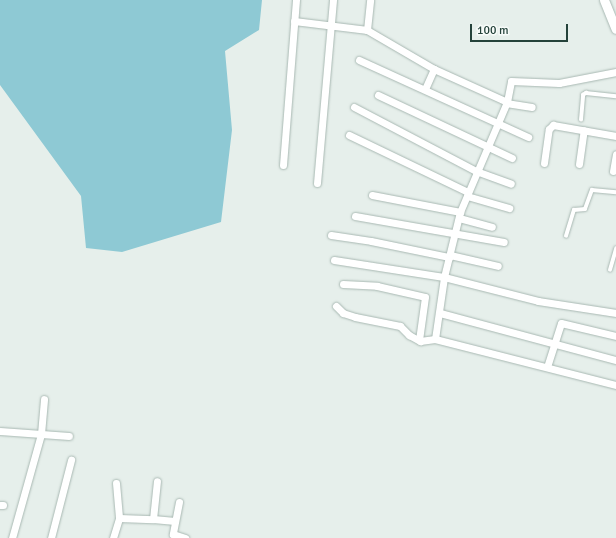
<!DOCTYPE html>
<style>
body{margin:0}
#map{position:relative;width:616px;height:538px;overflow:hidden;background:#e6efeb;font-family:Signika,sans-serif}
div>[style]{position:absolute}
.water>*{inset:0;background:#8ec9d4}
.roads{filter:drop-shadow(0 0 1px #a8b8b2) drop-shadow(0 0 1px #a8b8b2)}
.service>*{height:3.5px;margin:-1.75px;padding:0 1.75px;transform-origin:1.75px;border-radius:1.75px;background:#fff}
.minor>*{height:7px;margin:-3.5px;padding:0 3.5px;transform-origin:3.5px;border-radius:3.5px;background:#fff}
.tertiary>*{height:9px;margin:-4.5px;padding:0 4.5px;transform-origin:4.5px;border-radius:4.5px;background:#fff}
span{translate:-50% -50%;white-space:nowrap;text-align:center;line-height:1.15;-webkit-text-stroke:3px #f7fbf9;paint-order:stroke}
.scale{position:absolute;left:470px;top:24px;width:98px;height:18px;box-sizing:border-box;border:2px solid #24423a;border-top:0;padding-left:5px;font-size:12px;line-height:14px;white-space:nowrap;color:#24423a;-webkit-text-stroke:3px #f7fbf9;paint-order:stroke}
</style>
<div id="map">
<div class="water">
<i style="clip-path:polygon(0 0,262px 0,259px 30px,225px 51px,232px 130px,221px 222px,122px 252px,86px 248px,81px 196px,0 85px)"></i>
</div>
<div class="roads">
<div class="service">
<i style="left:581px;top:120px;width:25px;rotate:-85deg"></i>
<i style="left:583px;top:95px;width:4px;rotate:-34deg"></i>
<i style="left:586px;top:93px;width:30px;rotate:6deg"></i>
<i style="left:566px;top:236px;width:27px;rotate:-73deg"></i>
<i style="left:574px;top:210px;width:11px;rotate:-5deg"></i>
<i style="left:585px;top:209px;width:20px;rotate:-70deg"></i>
<i style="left:592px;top:190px;width:24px;rotate:5deg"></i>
<i style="left:610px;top:270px;width:22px;rotate:-74deg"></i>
</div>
<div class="minor">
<i style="left:294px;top:21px;width:74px;rotate:7deg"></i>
<i style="left:367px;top:30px;width:30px;rotate:-84deg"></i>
<i style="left:367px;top:30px;width:78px;rotate:30.2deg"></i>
<i style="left:359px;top:60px;width:186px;rotate:24.5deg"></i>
<i style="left:425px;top:89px;width:22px;rotate:-66deg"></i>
<i style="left:434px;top:69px;width:80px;rotate:24.3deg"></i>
<i style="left:378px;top:95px;width:148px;rotate:25.2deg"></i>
<i style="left:506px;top:103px;width:26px;rotate:9deg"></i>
<i style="left:354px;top:107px;width:138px;rotate:27.7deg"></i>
<i style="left:476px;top:171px;width:37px;rotate:20deg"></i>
<i style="left:349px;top:135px;width:132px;rotate:25.6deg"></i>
<i style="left:544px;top:163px;width:34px;rotate:-82deg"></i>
<i style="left:549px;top:129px;width:6px;rotate:-45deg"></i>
<i style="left:553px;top:125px;width:64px;rotate:9.9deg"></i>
<i style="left:579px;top:164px;width:34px;rotate:-82deg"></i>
<i style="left:283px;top:165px;width:166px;rotate:-85.5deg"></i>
<i style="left:613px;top:171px;width:17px;rotate:-80deg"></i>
<i style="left:317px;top:183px;width:184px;rotate:-85deg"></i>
<i style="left:372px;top:195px;width:90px;rotate:10.9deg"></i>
<i style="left:467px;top:196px;width:44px;rotate:15.9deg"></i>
<i style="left:355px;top:216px;width:151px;rotate:9.9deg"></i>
<i style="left:459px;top:218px;width:34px;rotate:15deg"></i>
<i style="left:331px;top:235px;width:40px;rotate:8.5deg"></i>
<i style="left:371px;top:241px;width:80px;rotate:11.6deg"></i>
<i style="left:450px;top:255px;width:49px;rotate:12.9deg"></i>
<i style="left:334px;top:260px;width:111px;rotate:8.8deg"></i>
<i style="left:444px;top:277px;width:97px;rotate:14.3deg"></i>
<i style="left:538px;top:301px;width:79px;rotate:8.7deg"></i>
<i style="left:343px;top:284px;width:34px;rotate:3deg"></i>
<i style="left:377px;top:286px;width:49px;rotate:12.9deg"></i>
<i style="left:425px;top:297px;width:43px;rotate:97.9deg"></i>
<i style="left:336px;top:306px;width:10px;rotate:45deg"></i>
<i style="left:343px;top:313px;width:13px;rotate:18deg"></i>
<i style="left:355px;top:317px;width:46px;rotate:11.3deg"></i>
<i style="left:400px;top:326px;width:13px;rotate:45deg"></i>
<i style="left:409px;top:335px;width:13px;rotate:29deg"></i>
<i style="left:420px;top:341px;width:15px;rotate:-8deg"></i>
<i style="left:435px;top:339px;width:187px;rotate:14.3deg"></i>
<i style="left:440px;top:313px;width:182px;rotate:15deg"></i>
<i style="left:435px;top:339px;width:63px;rotate:-81.7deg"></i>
<i style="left:444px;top:277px;width:67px;rotate:-76.2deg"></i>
<i style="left:460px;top:212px;width:120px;rotate:-66.9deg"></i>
<i style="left:507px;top:102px;width:21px;rotate:-79deg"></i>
<i style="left:511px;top:81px;width:48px;rotate:2.4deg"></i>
<i style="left:559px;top:83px;width:58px;rotate:-10.9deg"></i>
<i style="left:547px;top:367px;width:46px;rotate:-72.3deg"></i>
<i style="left:561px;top:323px;width:57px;rotate:13.3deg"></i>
<i style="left:0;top:431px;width:69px;rotate:4.1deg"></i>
<i style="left:116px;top:483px;width:35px;rotate:85deg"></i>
<i style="left:179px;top:502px;width:33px;rotate:101deg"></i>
<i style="left:173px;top:534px;width:13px;rotate:18deg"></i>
<i style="left:0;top:505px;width:3px"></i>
<i style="left:153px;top:519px;width:22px;rotate:5deg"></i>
<i style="left:12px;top:538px;width:108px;rotate:-74.4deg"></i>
<i style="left:41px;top:434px;width:35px;rotate:-85deg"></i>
<i style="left:51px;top:538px;width:81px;rotate:-75.6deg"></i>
<i style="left:113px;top:538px;width:21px;rotate:-73deg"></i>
<i style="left:119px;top:518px;width:34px;rotate:2deg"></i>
<i style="left:153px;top:519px;width:38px;rotate:-84deg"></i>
</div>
<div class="tertiary">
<i style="left:604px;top:0;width:31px;rotate:68deg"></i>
</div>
</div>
<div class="scale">100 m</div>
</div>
